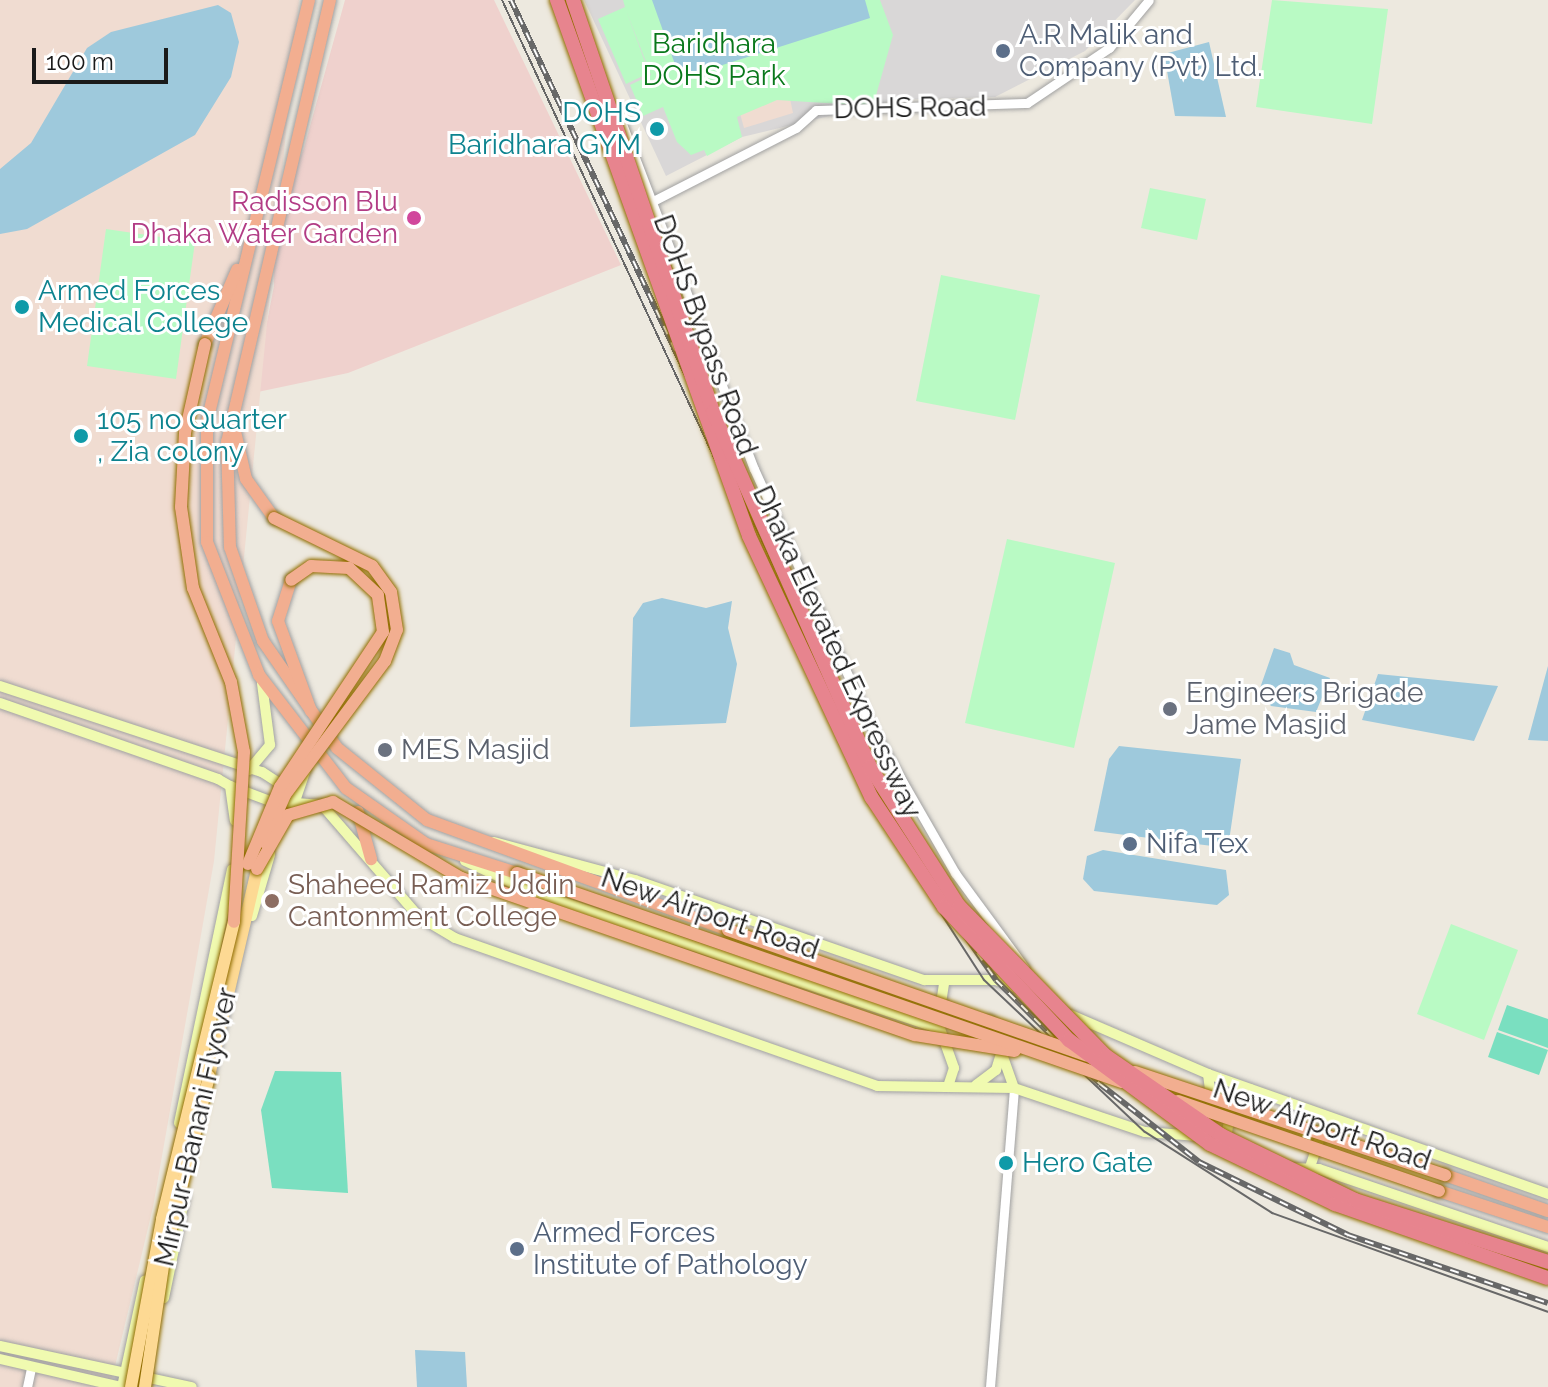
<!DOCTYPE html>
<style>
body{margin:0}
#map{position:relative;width:1548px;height:1387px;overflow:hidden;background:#ede9df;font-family:Raleway,sans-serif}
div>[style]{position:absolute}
.residential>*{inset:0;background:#d9d7d7}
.commercial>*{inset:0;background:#efd1cd}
.military>*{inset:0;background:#f0dcd1}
.park>*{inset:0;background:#b9fac4}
.pitch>*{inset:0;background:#7adfc0}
.water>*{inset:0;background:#9ec9dc}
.roads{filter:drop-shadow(0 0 2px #a1a1a1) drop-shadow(0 0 2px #a1a1a1)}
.tertiary>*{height:9px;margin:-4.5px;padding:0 4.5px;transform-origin:4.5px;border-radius:4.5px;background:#fff}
.secondary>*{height:10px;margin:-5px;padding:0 5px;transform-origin:5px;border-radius:5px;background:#f0fab0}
.primary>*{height:12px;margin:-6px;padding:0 6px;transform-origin:6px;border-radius:6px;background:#fdd993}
.trunk>*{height:12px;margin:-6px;padding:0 6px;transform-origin:6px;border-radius:6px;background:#f2ae90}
.tram>*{height:2px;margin:-1px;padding:0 1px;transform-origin:1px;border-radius:1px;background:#686868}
.rail>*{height:6px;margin-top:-3px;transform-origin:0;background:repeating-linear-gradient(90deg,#fff 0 9px,#686868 0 18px);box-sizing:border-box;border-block:2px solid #686868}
.bridges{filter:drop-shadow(0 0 2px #916d00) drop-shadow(0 0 2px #916d00)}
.primary-bridge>*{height:12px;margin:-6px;padding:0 6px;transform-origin:6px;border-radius:6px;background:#fdd993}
.trunk-bridge>*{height:12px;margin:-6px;padding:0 6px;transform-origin:6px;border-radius:6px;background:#f2ae90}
.motorway-bridge>*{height:14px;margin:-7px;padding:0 7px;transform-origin:7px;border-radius:7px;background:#e7848e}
.dots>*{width:22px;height:22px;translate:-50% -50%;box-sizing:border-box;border:4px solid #fff;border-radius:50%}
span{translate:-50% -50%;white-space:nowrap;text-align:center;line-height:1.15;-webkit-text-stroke:6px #fff;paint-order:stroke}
.service-label{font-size:28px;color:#4e5e75}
.left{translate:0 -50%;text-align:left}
.park-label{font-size:28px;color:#09781b}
.street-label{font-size:28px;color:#1a1a1a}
.culture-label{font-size:28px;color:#0d838f}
.right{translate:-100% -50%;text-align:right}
.hotel-label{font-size:28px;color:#b23c85}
.worship-label{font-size:28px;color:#5b616d}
.education-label{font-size:28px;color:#785e54}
.scale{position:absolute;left:32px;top:48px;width:136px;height:36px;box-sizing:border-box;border:4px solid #1a1a1a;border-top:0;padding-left:10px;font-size:24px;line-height:28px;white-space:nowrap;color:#1a1a1a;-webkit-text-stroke:6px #fff;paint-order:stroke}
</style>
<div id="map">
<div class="residential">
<i style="clip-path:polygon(584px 0,1135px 0,1085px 51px,995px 97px,895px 100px,742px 137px,666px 176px)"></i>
</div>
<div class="commercial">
<i style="clip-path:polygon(345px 0,494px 0,621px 265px,348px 373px,253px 393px,274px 286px,273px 227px,304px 148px)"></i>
</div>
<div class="military">
<i style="clip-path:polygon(0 0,299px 0,214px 861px,153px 1207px,110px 1387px,0 1387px)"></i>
<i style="clip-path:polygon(787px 84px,793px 113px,744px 128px,734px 92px)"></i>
</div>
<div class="park">
<i style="clip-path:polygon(623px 0,880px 0,893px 35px,873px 106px,777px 100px,737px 117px,742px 137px,707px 156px,704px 150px,691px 155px,677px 142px,663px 107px,643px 116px,630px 85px,651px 75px,626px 10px,649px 73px,626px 84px,598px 19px,625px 7px)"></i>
<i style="clip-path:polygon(1272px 0,1388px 9px,1372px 124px,1256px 107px)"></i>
<i style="clip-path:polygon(1150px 188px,1206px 199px,1197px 240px,1141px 228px)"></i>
<i style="clip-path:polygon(106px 229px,195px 242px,176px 379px,87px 366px)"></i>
<i style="clip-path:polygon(941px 275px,1040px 295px,1015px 420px,916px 401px)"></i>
<i style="clip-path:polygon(1007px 539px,1115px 563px,1074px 748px,965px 723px)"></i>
<i style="clip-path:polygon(1451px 924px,1518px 950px,1484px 1040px,1417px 1014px)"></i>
</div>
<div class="pitch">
<i style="clip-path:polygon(1507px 1005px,1548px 1019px,1548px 1048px,1498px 1030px)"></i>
<i style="clip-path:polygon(1497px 1032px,1548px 1050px,1539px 1075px,1488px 1057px)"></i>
<i style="clip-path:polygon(275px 1071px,341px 1072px,348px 1193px,272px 1188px,261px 1110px)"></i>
</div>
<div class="water">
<i style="clip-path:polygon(652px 0,865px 0,870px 18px,688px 76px,677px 70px)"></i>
<i style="clip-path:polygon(218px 5px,231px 13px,239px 42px,231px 77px,195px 135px,27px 229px,0 234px,0 169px,31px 143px,87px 48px,111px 32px)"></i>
<i style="clip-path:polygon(1209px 42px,1226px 117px,1175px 116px,1164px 54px)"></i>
<i style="clip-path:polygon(662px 598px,706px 608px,732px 601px,728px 628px,737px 664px,726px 723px,630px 727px,633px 618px,643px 603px)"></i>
<i style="clip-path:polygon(1274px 648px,1290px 653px,1294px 665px,1330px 678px,1316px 712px,1271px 706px,1259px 691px)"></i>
<i style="clip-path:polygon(1548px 666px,1548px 741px,1528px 740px)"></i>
<i style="clip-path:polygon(1378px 674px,1498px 686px,1474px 741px,1362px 720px)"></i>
<i style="clip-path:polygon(1119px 746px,1241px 759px,1228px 848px,1094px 831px,1109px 759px)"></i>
<i style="clip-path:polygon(1103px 850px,1226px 870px,1229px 895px,1217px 905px,1094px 891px,1083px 879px,1087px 856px)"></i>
<i style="clip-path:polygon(415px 1350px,465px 1352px,467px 1387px,417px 1387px)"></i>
</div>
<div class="roads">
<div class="tertiary">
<i style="left:621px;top:121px;width:373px;rotate:69.1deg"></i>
<i style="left:754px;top:469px;width:289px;rotate:65.5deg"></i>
<i style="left:874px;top:732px;width:163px;rotate:60.1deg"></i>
<i style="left:955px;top:873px;width:117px;rotate:53.7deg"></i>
<i style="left:655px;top:200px;width:158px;rotate:-27.1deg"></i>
<i style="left:796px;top:128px;width:27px;rotate:-42deg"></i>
<i style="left:816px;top:110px;width:211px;rotate:-1.9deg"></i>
<i style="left:1027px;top:103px;width:99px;rotate:-33.9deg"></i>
<i style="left:1109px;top:48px;width:62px;rotate:-50.2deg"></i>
<i style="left:27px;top:1387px;width:19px;rotate:-78deg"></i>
<i style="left:990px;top:1387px;width:300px;rotate:-85.4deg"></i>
</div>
<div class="secondary">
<i style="left:0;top:686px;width:276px;rotate:18.2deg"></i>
<i style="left:262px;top:772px;width:30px;rotate:33deg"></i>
<i style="left:0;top:703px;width:231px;rotate:19.2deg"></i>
<i style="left:218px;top:779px;width:14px;rotate:30deg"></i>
<i style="left:230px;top:786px;width:35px;rotate:82deg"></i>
<i style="left:249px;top:770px;width:33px;rotate:-50deg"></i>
<i style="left:270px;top:745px;width:63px;rotate:-97.4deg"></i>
<i style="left:230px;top:786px;width:43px;rotate:20.6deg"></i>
<i style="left:270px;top:801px;width:52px;rotate:4.4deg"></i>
<i style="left:322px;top:805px;width:147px;rotate:49.1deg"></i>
<i style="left:418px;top:916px;width:43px;rotate:30.7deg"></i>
<i style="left:455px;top:938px;width:447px;rotate:19.3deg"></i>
<i style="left:877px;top:1086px;width:137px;rotate:0.8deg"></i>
<i style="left:1014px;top:1088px;width:138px;rotate:18.6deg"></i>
<i style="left:1145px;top:1132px;width:53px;rotate:4.3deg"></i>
<i style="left:294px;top:804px;width:36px;rotate:-71deg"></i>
<i style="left:494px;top:842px;width:146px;rotate:15.1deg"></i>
<i style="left:635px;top:880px;width:306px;rotate:19.1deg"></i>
<i style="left:924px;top:980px;width:72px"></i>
<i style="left:996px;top:980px;width:22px;rotate:21deg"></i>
<i style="left:465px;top:861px;width:72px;rotate:24.8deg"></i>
<i style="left:530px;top:891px;width:432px;rotate:18.6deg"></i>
<i style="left:252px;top:916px;width:64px;rotate:-73.6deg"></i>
<i style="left:944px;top:984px;width:39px;rotate:99deg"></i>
<i style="left:938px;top:1023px;width:48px;rotate:70.4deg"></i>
<i style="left:954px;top:1068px;width:20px;rotate:108deg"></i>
<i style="left:1071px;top:1015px;width:149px;rotate:23.3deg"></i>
<i style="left:1208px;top:1074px;width:361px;rotate:19.4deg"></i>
<i style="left:990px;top:1020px;width:72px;rotate:70.6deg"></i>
<i style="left:1208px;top:1074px;width:32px;rotate:83deg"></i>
<i style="left:976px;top:1085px;width:25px;rotate:-37deg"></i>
<i style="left:996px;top:1070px;width:21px;rotate:-73deg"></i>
<i style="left:179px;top:1123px;width:259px;rotate:-78.2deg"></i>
<i style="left:1226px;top:1141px;width:45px;rotate:-82.4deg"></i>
<i style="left:1232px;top:1096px;width:20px;rotate:-20deg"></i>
<i style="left:1310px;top:1167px;width:53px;rotate:-71.2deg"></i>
<i style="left:1291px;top:1168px;width:28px;rotate:2deg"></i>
<i style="left:1319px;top:1169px;width:242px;rotate:18.8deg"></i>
<i style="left:164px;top:1298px;width:104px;rotate:-78.4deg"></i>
<i style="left:0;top:1346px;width:196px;rotate:12.1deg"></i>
<i style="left:0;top:1359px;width:124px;rotate:13deg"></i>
<i style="left:122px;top:1387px;width:109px;rotate:-77.9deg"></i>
</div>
<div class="primary">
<i style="left:209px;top:1076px;width:212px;rotate:-76.9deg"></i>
</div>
<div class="trunk">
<i style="left:309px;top:0;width:434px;rotate:103.6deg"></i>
<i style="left:207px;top:422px;width:120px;rotate:90deg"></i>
<i style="left:207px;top:542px;width:143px;rotate:68.6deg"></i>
<i style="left:259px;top:675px;width:143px;rotate:52.4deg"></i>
<i style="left:346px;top:788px;width:98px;rotate:35deg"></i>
<i style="left:426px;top:844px;width:96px;rotate:17.7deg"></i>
<i style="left:330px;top:0;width:453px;rotate:103.1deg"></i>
<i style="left:227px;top:441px;width:106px;rotate:88.4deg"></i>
<i style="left:230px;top:547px;width:100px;rotate:70.7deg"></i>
<i style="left:263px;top:641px;width:130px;rotate:55.3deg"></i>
<i style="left:337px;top:748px;width:115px;rotate:38.7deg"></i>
<i style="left:427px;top:820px;width:320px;rotate:20.1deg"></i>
<i style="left:205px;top:344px;width:81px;rotate:-66.6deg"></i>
<i style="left:234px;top:427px;width:53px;rotate:77deg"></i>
<i style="left:246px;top:479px;width:48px;rotate:54.3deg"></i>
<i style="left:291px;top:580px;width:43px;rotate:107.6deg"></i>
<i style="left:278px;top:621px;width:96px;rotate:69.9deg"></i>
<i style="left:358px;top:812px;width:49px;rotate:74.5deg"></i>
<i style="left:1445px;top:1175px;width:109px;rotate:19.3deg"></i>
<i style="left:1439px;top:1191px;width:115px;rotate:18.3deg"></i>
</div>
</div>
<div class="tram">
<i style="left:502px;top:0;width:727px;rotate:65.13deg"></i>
<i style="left:808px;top:660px;width:228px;rotate:63.7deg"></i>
<i style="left:909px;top:864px;width:138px;rotate:57.1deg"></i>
<i style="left:984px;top:980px;width:221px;rotate:43.4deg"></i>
<i style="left:1145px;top:1132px;width:151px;rotate:32.5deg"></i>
<i style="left:1272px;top:1213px;width:293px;rotate:19.7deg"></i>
</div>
<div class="rail">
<i style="left:511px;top:0;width:954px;rotate:64.89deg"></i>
<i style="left:916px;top:864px;width:141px;rotate:55.4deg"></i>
<i style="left:996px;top:980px;width:147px;rotate:45deg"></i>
<i style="left:1100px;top:1084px;width:126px;rotate:38.2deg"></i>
<i style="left:1199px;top:1162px;width:166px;rotate:26.1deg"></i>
<i style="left:1348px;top:1235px;width:211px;rotate:18.8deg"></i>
</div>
<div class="bridges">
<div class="primary-bridge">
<i style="left:131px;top:1387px;width:171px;rotate:-79.5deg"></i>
<i style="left:162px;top:1219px;width:306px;rotate:-76.4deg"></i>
<i style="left:145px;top:1387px;width:135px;rotate:-81.5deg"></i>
<i style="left:165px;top:1253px;width:182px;rotate:-76deg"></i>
</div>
<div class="trunk-bridge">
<i style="left:205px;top:344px;width:91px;rotate:102.7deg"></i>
<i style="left:185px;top:433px;width:74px;rotate:93.1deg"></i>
<i style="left:181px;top:507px;width:82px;rotate:81.6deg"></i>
<i style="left:193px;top:588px;width:101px;rotate:68deg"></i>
<i style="left:231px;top:682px;width:71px;rotate:79.5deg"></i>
<i style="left:244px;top:752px;width:170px;rotate:93.4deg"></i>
<i style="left:264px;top:842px;width:51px;rotate:-65.9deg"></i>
<i style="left:285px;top:795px;width:167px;rotate:-53.3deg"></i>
<i style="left:385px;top:661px;width:33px;rotate:-69deg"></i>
<i style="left:397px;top:630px;width:38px;rotate:-99deg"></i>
<i style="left:391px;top:592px;width:32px;rotate:-126deg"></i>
<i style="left:372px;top:566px;width:109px;rotate:-153.9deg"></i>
<i style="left:248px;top:864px;width:83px;rotate:-67.4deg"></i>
<i style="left:280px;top:787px;width:186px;rotate:-56.4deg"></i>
<i style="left:383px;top:632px;width:37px;rotate:-98deg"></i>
<i style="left:378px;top:595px;width:40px;rotate:-137deg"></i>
<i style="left:349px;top:568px;width:38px;rotate:-177deg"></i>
<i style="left:311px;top:566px;width:24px;rotate:145deg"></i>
<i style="left:257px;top:869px;width:62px;rotate:-60.1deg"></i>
<i style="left:288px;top:815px;width:47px;rotate:-16.1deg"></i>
<i style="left:333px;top:802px;width:149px;rotate:30.7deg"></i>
<i style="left:461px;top:878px;width:480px;rotate:19.1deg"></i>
<i style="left:915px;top:1035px;width:101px;rotate:9.1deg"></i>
<i style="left:517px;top:873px;width:640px;rotate:19.06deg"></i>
<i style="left:728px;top:930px;width:380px;rotate:19.3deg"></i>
<i style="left:1135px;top:1072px;width:327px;rotate:18.4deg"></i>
<i style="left:1178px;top:1101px;width:276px;rotate:19deg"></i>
</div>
<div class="motorway-bridge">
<i style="left:557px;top:0;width:569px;rotate:70.29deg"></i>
<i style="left:749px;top:536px;width:289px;rotate:64.9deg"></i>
<i style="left:872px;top:798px;width:131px;rotate:56.6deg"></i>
<i style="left:944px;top:907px;width:183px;rotate:46.8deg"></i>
<i style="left:1069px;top:1040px;width:175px;rotate:36.4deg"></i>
<i style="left:1210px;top:1144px;width:139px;rotate:25.6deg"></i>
<i style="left:1335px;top:1204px;width:225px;rotate:19.2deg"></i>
<i style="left:573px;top:0;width:435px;rotate:71.2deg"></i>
<i style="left:713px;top:412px;width:388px;rotate:66.1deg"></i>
<i style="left:870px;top:767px;width:165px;rotate:57.4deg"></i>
<i style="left:959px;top:906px;width:210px;rotate:45.6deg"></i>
<i style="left:1106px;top:1056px;width:140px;rotate:34.5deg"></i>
<i style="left:1221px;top:1135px;width:149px;rotate:25.9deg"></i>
<i style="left:1355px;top:1200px;width:203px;rotate:17.8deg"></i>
</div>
</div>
<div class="dots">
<i style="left:1003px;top:51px;background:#5c6f8a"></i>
<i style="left:657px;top:129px;background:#0f9aa8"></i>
<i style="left:414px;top:218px;background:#d1479c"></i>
<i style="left:22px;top:307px;background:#0f9aa8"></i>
<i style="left:81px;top:436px;background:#0f9aa8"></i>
<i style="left:1170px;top:709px;background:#6b7280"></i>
<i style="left:385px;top:750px;background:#6b7280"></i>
<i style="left:1130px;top:844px;background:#5c6f8a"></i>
<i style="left:272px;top:901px;background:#8d6e63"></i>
<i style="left:1006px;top:1163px;background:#0f9aa8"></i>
<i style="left:517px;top:1249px;background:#5c6f8a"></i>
</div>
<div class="service-label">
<span class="left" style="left:1019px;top:51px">A.R Malik and<br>Company (Pvt) Ltd.</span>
<span class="left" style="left:1146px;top:844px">Nifa Tex</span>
<span class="left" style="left:533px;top:1249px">Armed Forces<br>Institute of Pathology</span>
</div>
<div class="park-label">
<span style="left:714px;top:60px">Baridhara<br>DOHS Park</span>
</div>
<div class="street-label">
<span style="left:910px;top:108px;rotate:-1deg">DOHS Road</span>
<span style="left:705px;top:335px;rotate:70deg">DOHS Bypass Road</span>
<span style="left:837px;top:652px;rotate:65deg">Dhaka Elevated Expressway</span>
<span style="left:710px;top:914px;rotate:19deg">New Airport Road</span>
<span style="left:1322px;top:1125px;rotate:19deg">New Airport Road</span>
<span style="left:196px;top:1127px;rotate:-77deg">Mirpur-Banani Flyover</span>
</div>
<div class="culture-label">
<span class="right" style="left:641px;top:129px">DOHS<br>Baridhara GYM</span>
<span class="left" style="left:38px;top:307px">Armed Forces<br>Medical College</span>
<span class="left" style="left:97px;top:436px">105 no Quarter<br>, Zia colony</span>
<span class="left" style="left:1022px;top:1163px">Hero Gate</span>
</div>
<div class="hotel-label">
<span class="right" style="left:398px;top:218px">Radisson Blu<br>Dhaka Water Garden</span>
</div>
<div class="worship-label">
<span class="left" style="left:1186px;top:709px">Engineers Brigade<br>Jame Masjid</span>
<span class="left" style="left:401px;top:750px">MES Masjid</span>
</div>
<div class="education-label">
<span class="left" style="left:288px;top:901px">Shaheed Ramiz Uddin<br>Cantonment College</span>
</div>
<div class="scale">100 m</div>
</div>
